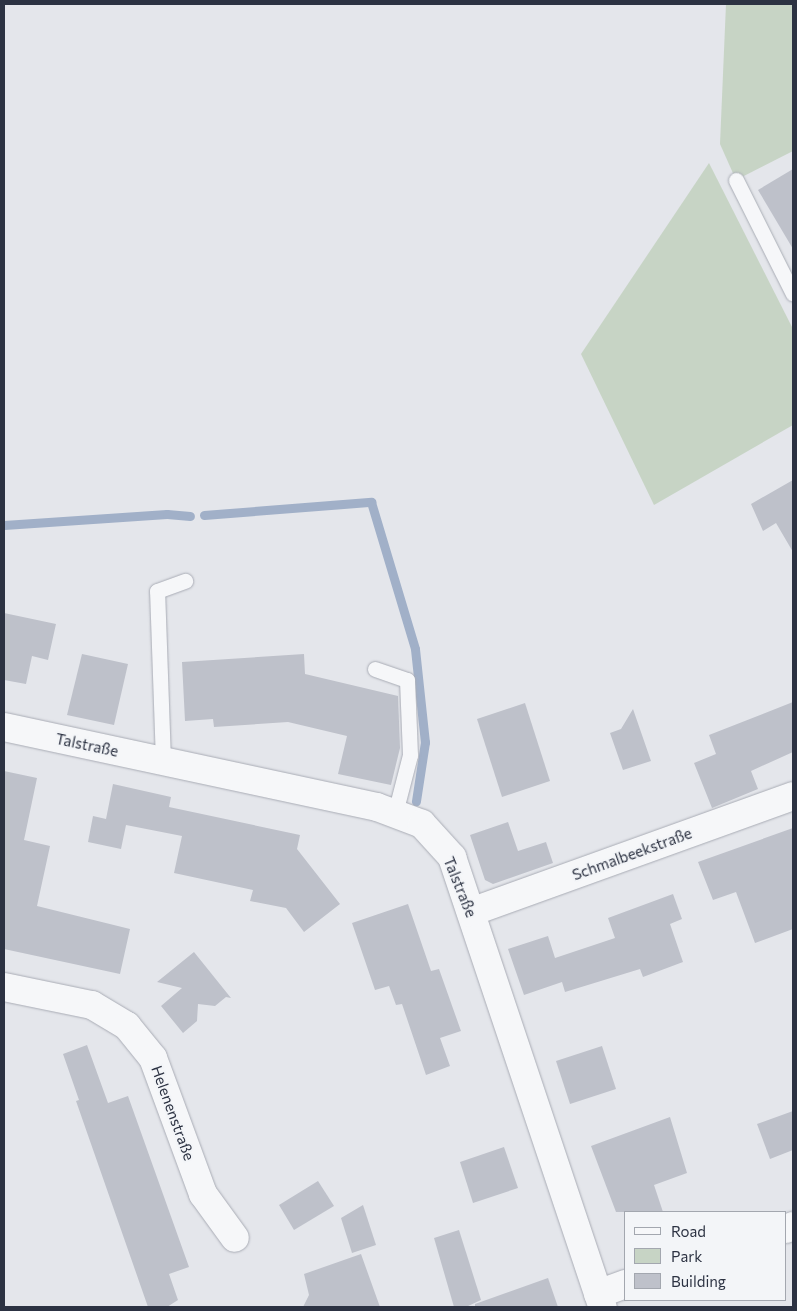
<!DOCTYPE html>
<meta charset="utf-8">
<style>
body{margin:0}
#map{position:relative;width:797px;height:1311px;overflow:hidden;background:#e4e6eb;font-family:Commissioner,sans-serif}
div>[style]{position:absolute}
.green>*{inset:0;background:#c7d4c5}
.stream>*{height:9px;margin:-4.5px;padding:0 4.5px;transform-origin:4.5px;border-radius:4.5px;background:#a1b0c8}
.building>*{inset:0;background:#bec1ca}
.roads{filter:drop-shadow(0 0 1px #a9acb5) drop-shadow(0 0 1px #a9acb5)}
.service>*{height:15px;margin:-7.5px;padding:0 7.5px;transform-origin:7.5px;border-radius:7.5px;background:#f6f7f9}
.minor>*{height:28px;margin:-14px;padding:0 14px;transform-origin:14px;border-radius:14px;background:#f6f7f9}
span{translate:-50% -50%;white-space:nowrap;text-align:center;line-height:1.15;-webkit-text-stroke:4px #f3f5f8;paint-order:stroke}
.street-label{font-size:15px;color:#2c3242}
.frame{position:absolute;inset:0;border:5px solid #2c3242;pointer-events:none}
.legend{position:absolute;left:624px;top:1211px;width:162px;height:90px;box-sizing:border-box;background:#f3f5f8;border:1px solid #a3a7af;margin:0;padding:6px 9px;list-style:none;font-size:15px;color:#2c3242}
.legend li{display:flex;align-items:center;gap:10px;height:25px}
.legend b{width:25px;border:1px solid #a3a7af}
</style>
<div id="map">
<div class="green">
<i style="clip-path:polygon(726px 4px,793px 4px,793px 151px,736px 180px,720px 144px)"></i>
<i style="clip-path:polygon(709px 163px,793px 329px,793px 425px,654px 505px,581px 354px)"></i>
</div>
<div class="stream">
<i style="left:204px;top:515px;width:168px;rotate:-4.5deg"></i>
<i style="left:371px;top:502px;width:153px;rotate:73.3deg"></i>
<i style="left:415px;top:649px;width:94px;rotate:83.9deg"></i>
<i style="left:425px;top:742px;width:60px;rotate:98.7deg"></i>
<i style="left:4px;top:525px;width:163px;rotate:-3.9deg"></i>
<i style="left:167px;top:514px;width:23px;rotate:5deg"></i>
</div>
<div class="building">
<i style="clip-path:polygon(793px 169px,793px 249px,758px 190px)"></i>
<i style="clip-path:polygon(793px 480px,793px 552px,776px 523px,763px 531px,751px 504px)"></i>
<i style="clip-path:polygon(4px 613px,56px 624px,48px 660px,32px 656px,26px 684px,4px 680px)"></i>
<i style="clip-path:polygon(82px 654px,128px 664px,114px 725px,67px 715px)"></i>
<i style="clip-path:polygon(304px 654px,305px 674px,398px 696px,400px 748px,391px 785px,338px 774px,347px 736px,288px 722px,214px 727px,213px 719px,185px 721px,182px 662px)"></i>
<i style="clip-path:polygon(793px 702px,793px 752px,751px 771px,758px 789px,712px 808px,694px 763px,716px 754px,709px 735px)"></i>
<i style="clip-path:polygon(525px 703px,550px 781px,502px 797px,477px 719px)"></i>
<i style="clip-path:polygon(633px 709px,651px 761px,623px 770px,610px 733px,621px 729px)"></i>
<i style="clip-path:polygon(4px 771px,37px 778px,24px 840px,50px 846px,37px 906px,130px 929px,120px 974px,4px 949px)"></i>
<i style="clip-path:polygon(113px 784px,171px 797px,169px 807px,300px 835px,297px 849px,340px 904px,304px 932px,286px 908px,250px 901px,253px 890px,174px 873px,182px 836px,126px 825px,121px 849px,88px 842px,93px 816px,106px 819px)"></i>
<i style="clip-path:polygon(508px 822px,518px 851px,546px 842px,553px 863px,493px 884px,485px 880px,470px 835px)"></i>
<i style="clip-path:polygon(793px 828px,793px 929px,755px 943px,736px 892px,713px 900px,698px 862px)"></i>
<i style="clip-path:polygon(673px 894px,682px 919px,670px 924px,683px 962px,643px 977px,640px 969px,565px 992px,562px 982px,524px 995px,508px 949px,548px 936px,555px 958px,615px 938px,608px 918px)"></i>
<i style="clip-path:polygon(408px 904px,431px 971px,439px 969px,461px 1031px,440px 1038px,450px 1066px,426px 1075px,402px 1004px,396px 1005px,389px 986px,375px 990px,352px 923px)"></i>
<i style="clip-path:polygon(194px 952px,231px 998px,226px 997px,215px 1006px,198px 1004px,197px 1021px,183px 1033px,161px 1006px,182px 988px,157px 982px)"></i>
<i style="clip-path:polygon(87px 1045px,108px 1103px,128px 1096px,189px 1267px,169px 1274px,178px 1300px,167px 1307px,148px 1307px,76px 1101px,79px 1100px,63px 1054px)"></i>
<i style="clip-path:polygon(602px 1046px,616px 1089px,570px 1104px,556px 1061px)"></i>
<i style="clip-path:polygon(793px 1111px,793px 1150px,770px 1159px,757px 1124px)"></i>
<i style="clip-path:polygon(670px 1117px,687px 1173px,654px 1185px,663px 1212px,616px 1212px,591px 1146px)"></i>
<i style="clip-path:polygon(504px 1147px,518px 1188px,473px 1203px,460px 1162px)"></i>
<i style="clip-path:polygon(318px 1181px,334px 1206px,294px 1230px,279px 1205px)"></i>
<i style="clip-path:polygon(363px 1205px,376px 1245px,352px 1253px,341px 1218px)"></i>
<i style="clip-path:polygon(459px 1230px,481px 1300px,466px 1307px,454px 1307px,434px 1238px)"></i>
<i style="clip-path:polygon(361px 1254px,380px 1307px,303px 1307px,309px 1295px,304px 1274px)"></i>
<i style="clip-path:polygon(548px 1278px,558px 1307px,475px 1307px,475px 1304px)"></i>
</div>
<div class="roads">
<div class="service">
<i style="left:736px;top:180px;width:127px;rotate:63.4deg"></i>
<i style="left:375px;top:669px;width:34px;rotate:19deg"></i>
<i style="left:407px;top:680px;width:75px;rotate:87.7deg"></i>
<i style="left:410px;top:755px;width:60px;rotate:104.5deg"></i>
<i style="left:163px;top:761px;width:170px;rotate:-92deg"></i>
<i style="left:157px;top:591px;width:30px;rotate:-20deg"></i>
</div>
<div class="minor">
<i style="left:4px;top:727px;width:381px;rotate:12.1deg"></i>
<i style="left:377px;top:807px;width:48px;rotate:20.7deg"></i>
<i style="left:422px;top:824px;width:45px;rotate:47.7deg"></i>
<i style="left:452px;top:857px;width:475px;rotate:71.5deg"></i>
<i style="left:471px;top:912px;width:342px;rotate:-19.8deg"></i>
<i style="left:4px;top:987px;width:90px;rotate:11.6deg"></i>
<i style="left:92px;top:1005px;width:41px;rotate:31deg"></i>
<i style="left:127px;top:1026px;width:41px;rotate:50.9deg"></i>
<i style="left:153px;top:1058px;width:145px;rotate:69.8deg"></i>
<i style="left:203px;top:1194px;width:54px;rotate:54deg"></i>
<i style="left:786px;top:1229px;width:8px;rotate:-23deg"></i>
<i style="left:598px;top:1294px;width:30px;rotate:-20deg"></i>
</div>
</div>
<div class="street-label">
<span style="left:87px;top:745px;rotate:12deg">Talstraße</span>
<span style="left:632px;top:854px;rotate:-20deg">Schmalbeekstraße</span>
<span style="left:460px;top:887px;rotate:68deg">Talstraße</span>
<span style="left:173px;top:1113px;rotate:70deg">Helenenstraße</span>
</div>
<div class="frame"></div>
<ul class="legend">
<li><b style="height:6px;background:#f6f7f9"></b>Road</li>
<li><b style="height:14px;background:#c7d4c5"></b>Park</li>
<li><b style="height:14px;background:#bec1ca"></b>Building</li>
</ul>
</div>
